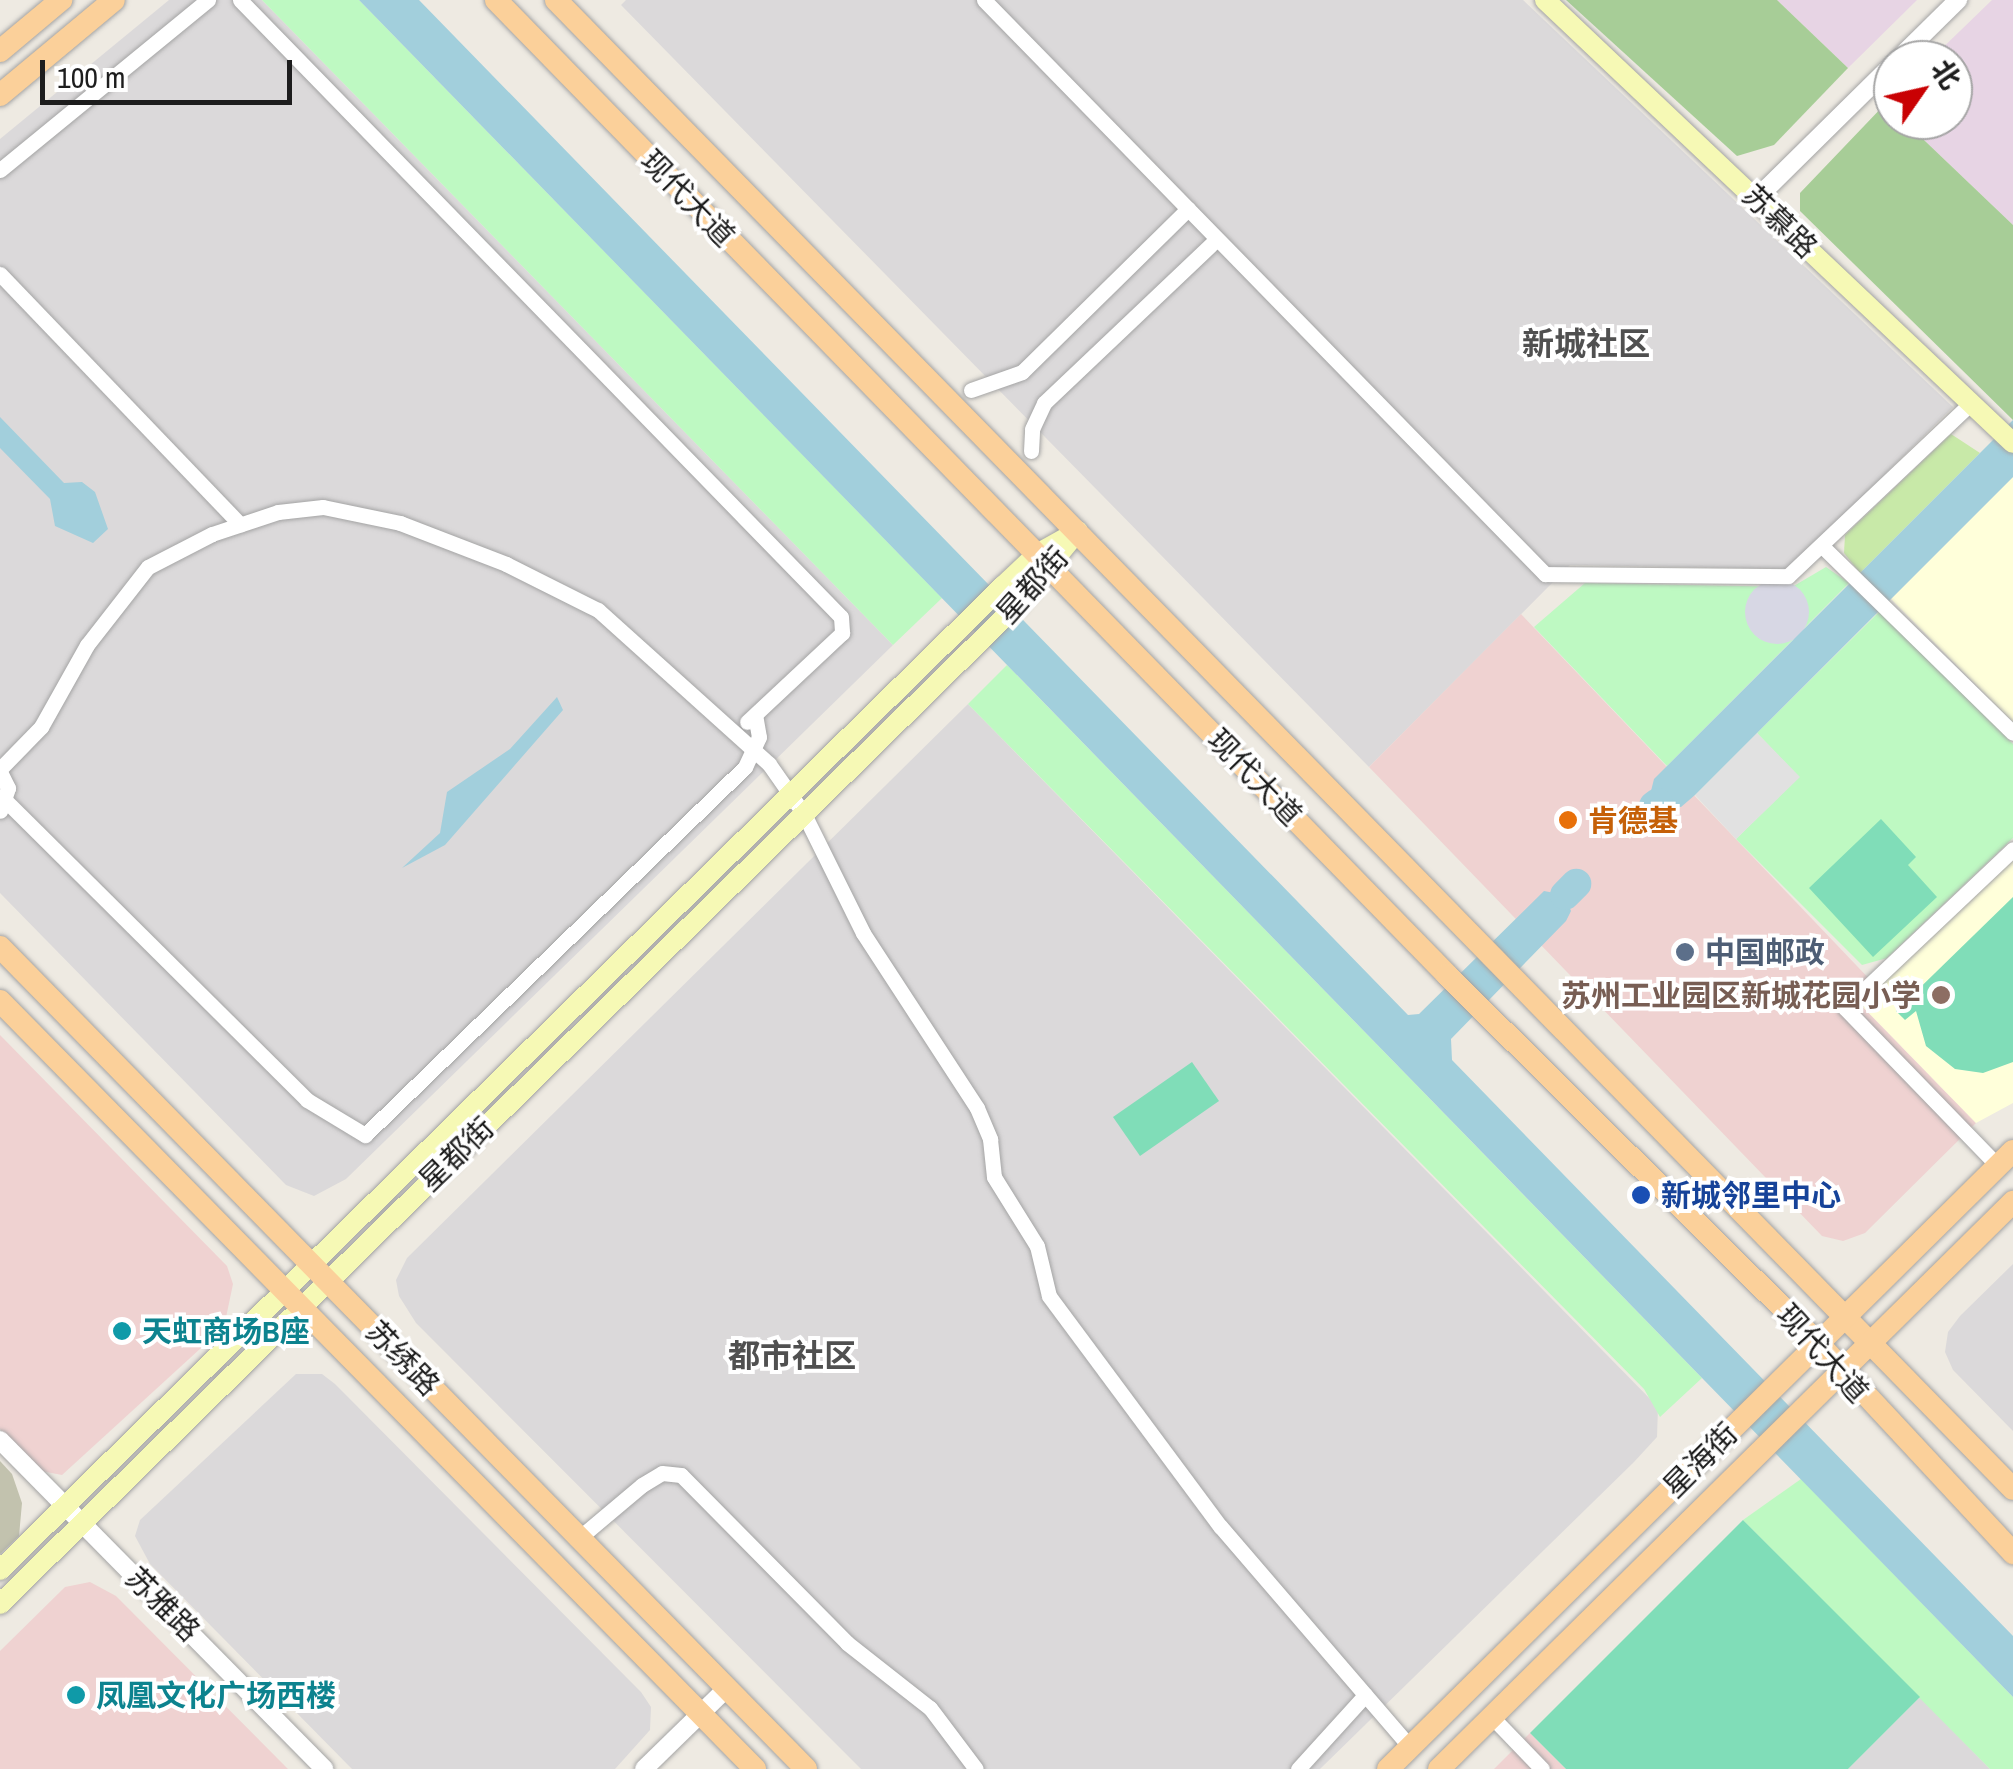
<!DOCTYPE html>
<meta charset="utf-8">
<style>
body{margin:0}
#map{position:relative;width:2013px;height:1769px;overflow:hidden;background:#eeeae2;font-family:"Archivo Narrow","Noto Sans SC",sans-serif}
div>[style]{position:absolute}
.residential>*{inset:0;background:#dbd9da}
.commercial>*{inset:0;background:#efd2d1}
.industrial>*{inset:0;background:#e7d4e4}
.education>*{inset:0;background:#ffffda}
.construction>*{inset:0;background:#c2c2ae}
.grass>*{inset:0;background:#c8e9a8}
.forest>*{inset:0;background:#a7cd97}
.park>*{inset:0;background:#bef9c2}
.pitch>*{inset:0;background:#80ddb8}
.parking>*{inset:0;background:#e1e1e1}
.plaza>*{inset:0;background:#d7d7e4}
.round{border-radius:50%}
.water>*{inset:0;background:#a2cfdc}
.river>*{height:30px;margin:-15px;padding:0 15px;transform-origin:15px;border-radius:15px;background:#a2cfdc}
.roads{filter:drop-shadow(0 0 2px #a4a4a4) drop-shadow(0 0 2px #a4a4a4)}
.minor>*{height:15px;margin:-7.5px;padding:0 7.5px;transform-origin:7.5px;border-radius:7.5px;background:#fff}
.tertiary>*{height:18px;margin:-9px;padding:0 9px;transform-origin:9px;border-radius:9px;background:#fff}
.secondary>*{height:20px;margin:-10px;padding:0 10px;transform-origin:10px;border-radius:10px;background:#f6f9b5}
.primary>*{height:22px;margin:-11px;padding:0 11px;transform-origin:11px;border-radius:11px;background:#fbd09a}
.dots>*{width:28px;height:28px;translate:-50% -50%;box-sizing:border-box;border:5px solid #fff;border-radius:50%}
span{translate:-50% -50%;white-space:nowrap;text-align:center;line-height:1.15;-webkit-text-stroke:8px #fff;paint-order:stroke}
.street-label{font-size:30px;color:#1d1d1d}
.food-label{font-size:30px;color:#c56008;font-weight:700}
.left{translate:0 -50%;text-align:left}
.service-label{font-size:30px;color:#4e5e75;font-weight:700}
.education-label{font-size:30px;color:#785e54;font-weight:700}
.right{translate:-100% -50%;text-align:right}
.transit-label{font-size:30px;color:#164399;font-weight:700}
.culture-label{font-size:30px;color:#0d838f;font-weight:700}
.neighbourhood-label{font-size:32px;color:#505050;font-weight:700}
.north{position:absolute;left:1873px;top:40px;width:100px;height:100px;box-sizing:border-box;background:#fff;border:2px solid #a5a5a5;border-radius:50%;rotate:56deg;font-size:28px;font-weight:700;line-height:40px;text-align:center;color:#1d1d1d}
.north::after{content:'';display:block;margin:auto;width:35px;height:45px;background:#c90103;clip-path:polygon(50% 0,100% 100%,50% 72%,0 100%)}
.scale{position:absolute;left:40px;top:60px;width:252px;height:45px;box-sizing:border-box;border:5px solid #1d1d1d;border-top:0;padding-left:12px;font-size:30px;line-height:35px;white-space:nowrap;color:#1d1d1d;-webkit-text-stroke:8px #fff;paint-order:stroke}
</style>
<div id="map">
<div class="residential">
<i style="clip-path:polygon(169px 0,262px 0,893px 645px,346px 1179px,314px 1196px,286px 1185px,0 893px,0 139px)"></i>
<i style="clip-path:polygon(626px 0,1523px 0,1953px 407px,1789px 569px,1570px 565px,1369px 767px,621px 5px)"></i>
<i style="clip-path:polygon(968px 704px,1658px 1407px,1657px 1437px,1634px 1462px,1320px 1769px,861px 1769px,416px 1323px,399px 1296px,396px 1280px,407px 1258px)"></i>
<i style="clip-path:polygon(2013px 1264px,2013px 1431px,1953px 1370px,1945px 1352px,1948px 1332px,1960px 1316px)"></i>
<i style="clip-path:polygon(296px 1374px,322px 1374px,335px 1384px,641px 1692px,651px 1707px,650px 1730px,615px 1769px,352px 1769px,150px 1564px,135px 1536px,140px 1520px)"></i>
<i style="clip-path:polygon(1920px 1697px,1990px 1769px,1848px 1769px)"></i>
</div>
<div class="commercial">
<i style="clip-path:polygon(1521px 614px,1877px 987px,1860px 1004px,1976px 1123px,1865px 1233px,1843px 1241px,1822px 1236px,1369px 767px)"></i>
<i style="clip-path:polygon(0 1035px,227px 1266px,233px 1284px,224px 1327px,62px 1475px,41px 1471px,0 1429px)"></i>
<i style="clip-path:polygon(90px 1582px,116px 1596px,288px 1769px,0 1769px,0 1651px,65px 1587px)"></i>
<i style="clip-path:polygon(1530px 1733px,1566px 1769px,1494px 1769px)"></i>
</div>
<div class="industrial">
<i style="clip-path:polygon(1777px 0,1917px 0,1848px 68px)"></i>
<i style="clip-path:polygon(1992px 0,2013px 0,2013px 225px,1903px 120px,1953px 120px,1953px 60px,1930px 60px)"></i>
</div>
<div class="education">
<i style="clip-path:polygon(2013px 477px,2013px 722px,1891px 599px)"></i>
<i style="clip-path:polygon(2013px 859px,2013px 1103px,1976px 1123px,1860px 1004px)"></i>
</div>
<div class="construction">
<i style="clip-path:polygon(0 1461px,12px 1474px,22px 1503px,19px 1536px,0 1554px)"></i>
</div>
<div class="grass">
<i style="clip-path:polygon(1951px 434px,1980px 453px,1860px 573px,1844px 553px,1845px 535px)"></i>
</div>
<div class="forest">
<i style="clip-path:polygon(1566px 0,1777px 0,1848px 68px,1774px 145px,1737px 156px)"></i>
<i style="clip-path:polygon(1886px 103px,1893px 120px,1903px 120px,2013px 225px,2013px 420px,1800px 211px,1800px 193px)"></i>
</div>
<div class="park">
<i style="clip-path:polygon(262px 0,359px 0,942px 598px,893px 645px)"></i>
<i style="clip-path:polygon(1826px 567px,1849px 583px,1667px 766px,1534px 627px,1585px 583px,1792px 587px)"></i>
<i style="clip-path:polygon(1880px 611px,2013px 744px,2013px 838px,1887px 958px,1862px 965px,1736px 839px,1799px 777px,1757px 733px)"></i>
<i style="clip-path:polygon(1007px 665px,1702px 1378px,1660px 1417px,1644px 1389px,968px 704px)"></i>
<i style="clip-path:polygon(1801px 1479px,2013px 1697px,2013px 1769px,1990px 1769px,1743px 1520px)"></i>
</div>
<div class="pitch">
<i style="clip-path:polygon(1881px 819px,1916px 857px,1908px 865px,1937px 897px,1873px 957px,1809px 888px)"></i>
<i style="clip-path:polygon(2013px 897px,2013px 1062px,1983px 1073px,1955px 1069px,1926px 1046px,1916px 1011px,1905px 1020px,1896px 1011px)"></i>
<i style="clip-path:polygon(1192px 1062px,1219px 1101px,1140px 1156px,1113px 1117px)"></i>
<i style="clip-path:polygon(1743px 1520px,1920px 1697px,1848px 1769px,1566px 1769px,1530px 1733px)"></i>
</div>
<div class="parking">
<i style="clip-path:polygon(1757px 733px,1800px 777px,1736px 839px,1695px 795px)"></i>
</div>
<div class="plaza">
<i class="round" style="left:1745px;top:580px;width:64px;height:64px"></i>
</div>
<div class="water">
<i style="clip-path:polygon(359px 0,419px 0,1408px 1015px,1419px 1014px,1544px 891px,1565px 895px,1571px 911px,1566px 921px,1451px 1039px,1452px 1060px,2013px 1636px,2013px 1697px)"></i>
<i style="clip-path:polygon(0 417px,64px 483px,82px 482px,95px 492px,108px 529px,93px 543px,55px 526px,50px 499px,0 448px)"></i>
<i style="clip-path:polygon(2013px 420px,2013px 477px,1695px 795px,1681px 807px,1660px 805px,1651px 791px,1654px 779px)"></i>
<i style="clip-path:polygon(557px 697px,563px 710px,445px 845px,402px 868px,440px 833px,447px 792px,510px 749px)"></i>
</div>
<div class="river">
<i style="left:1654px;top:806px;width:5px;rotate:-37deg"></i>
<i style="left:1565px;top:895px;width:16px;rotate:-45deg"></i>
</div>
<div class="roads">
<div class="minor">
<i style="left:240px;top:0;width:861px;rotate:45.75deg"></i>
<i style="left:841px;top:617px;width:16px;rotate:86deg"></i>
<i style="left:842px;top:633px;width:130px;rotate:136.9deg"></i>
<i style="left:984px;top:0;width:803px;rotate:45.66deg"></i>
<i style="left:1545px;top:574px;width:243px;rotate:0.5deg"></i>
<i style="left:1788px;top:576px;width:252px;rotate:-43.4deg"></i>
<i style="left:0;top:170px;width:269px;rotate:-39.3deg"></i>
<i style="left:0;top:274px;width:347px;rotate:46.2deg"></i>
<i style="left:971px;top:390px;width:54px;rotate:-19.4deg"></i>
<i style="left:1022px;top:372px;width:233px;rotate:-44.5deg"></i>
<i style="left:1031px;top:451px;width:22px;rotate:-87deg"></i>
<i style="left:1032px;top:429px;width:29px;rotate:-65deg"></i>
<i style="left:1044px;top:403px;width:238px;rotate:-43.5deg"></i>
<i style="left:1824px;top:548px;width:264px;rotate:44.4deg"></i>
<i style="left:0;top:769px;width:59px;rotate:-45.7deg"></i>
<i style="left:41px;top:727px;width:94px;rotate:-60.7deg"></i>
<i style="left:87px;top:645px;width:99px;rotate:-52deg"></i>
<i style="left:148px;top:567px;width:72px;rotate:-27.3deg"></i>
<i style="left:212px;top:534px;width:70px;rotate:-18.4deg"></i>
<i style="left:278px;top:512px;width:45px;rotate:-6.3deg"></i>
<i style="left:323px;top:507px;width:79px;rotate:11.7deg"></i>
<i style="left:400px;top:523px;width:114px;rotate:21.1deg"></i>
<i style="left:506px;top:564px;width:103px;rotate:26.6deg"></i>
<i style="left:598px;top:610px;width:230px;rotate:42deg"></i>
<i style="left:769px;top:764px;width:61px;rotate:55deg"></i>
<i style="left:804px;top:814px;width:133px;rotate:63.6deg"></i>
<i style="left:863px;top:933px;width:209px;rotate:56.9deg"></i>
<i style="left:977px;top:1108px;width:34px;rotate:67deg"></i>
<i style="left:990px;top:1139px;width:38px;rotate:84deg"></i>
<i style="left:994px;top:1177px;width:81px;rotate:58.1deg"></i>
<i style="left:1037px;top:1246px;width:51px;rotate:76.5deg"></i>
<i style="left:1049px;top:1296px;width:287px;rotate:53.4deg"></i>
<i style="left:1220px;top:1526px;width:291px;rotate:49.3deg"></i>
<i style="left:0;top:772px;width:18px;rotate:63deg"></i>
<i style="left:8px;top:788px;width:24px;rotate:109deg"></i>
<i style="left:6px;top:801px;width:424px;rotate:44.8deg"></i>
<i style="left:307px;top:1100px;width:68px;rotate:31.1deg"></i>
<i style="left:365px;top:1135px;width:529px;rotate:-44.08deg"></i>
<i style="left:745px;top:767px;width:33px;rotate:-65deg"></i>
<i style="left:759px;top:737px;width:22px;rotate:-100deg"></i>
<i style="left:1998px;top:1166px;width:220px;rotate:-134.1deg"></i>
<i style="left:1845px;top:1008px;width:231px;rotate:-43.4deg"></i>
<i style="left:579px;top:1538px;width:82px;rotate:-40.1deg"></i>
<i style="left:642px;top:1485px;width:23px;rotate:-31deg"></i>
<i style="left:662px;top:1473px;width:19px;rotate:6deg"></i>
<i style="left:681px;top:1475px;width:236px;rotate:45.3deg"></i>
<i style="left:847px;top:1643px;width:105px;rotate:38.1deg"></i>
<i style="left:930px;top:1708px;width:76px;rotate:53deg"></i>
<i style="left:1492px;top:1717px;width:72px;rotate:46.1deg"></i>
<i style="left:1298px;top:1769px;width:100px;rotate:-47.8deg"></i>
</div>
<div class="tertiary">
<i style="left:1897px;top:60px;width:86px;rotate:-44.5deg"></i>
<i style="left:1756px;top:199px;width:192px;rotate:-44.6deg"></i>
<i style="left:0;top:1440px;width:462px;rotate:45.4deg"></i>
<i style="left:644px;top:1769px;width:115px;rotate:-44.3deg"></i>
</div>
<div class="secondary">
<i style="left:1545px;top:0;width:644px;rotate:43.43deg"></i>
<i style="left:0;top:1570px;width:1405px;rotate:-44.45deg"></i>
<i style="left:1003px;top:586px;width:47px;rotate:-43.3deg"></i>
<i style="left:1037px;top:554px;width:41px;rotate:-29.1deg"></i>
<i style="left:0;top:1604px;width:1428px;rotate:-44.49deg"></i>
<i style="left:1019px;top:603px;width:93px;rotate:-50.7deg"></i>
</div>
<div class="primary">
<i style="left:496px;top:0;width:1362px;rotate:45.71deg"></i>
<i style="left:1447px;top:975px;width:523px;rotate:44.77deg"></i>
<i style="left:1818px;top:1343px;width:287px;rotate:47.1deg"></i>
<i style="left:556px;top:0;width:2083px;rotate:45.62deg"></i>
<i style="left:0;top:51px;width:80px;rotate:-39.9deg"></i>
<i style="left:0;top:95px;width:148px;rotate:-39.8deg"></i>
<i style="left:0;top:947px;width:1151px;rotate:45.56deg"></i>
<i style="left:0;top:1001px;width:1077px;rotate:45.49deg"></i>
<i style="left:1388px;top:1769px;width:879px;rotate:-44.68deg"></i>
<i style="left:1439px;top:1769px;width:807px;rotate:-44.65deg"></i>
</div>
</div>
<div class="dots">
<i style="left:1568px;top:820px;background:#e8710a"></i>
<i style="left:1685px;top:952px;background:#5c6f8a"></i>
<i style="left:1941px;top:995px;background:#8d6e63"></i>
<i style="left:1641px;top:1195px;background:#1a4fb4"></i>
<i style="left:122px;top:1331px;background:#0f9aa8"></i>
<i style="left:76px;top:1695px;background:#0f9aa8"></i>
</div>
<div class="street-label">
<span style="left:688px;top:198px;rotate:46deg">现代大道</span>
<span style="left:1780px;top:221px;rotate:44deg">苏慕路</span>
<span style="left:1032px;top:585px;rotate:-48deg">星都街</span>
<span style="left:1255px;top:777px;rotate:46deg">现代大道</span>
<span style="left:456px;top:1154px;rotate:-44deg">星都街</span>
<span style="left:1823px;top:1353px;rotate:48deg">现代大道</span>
<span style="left:403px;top:1358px;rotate:46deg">苏绣路</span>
<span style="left:1700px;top:1460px;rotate:-45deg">星海街</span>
<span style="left:163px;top:1604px;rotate:45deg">苏雅路</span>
</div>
<div class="food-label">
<span class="left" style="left:1588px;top:820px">肯德基</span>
</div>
<div class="service-label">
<span class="left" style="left:1705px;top:952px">中国邮政</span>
</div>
<div class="education-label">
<span class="right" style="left:1921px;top:995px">苏州工业园区新城花园小学</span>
</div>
<div class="transit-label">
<span class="left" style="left:1661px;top:1195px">新城邻里中心</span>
</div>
<div class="culture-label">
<span class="left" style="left:142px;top:1331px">天虹商场B座</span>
<span class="left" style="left:96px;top:1695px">凤凰文化广场西楼</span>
</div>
<div class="neighbourhood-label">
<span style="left:1586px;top:344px">新城社区</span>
<span style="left:792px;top:1356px">都市社区</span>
</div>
<div class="north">北</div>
<div class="scale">100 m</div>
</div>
